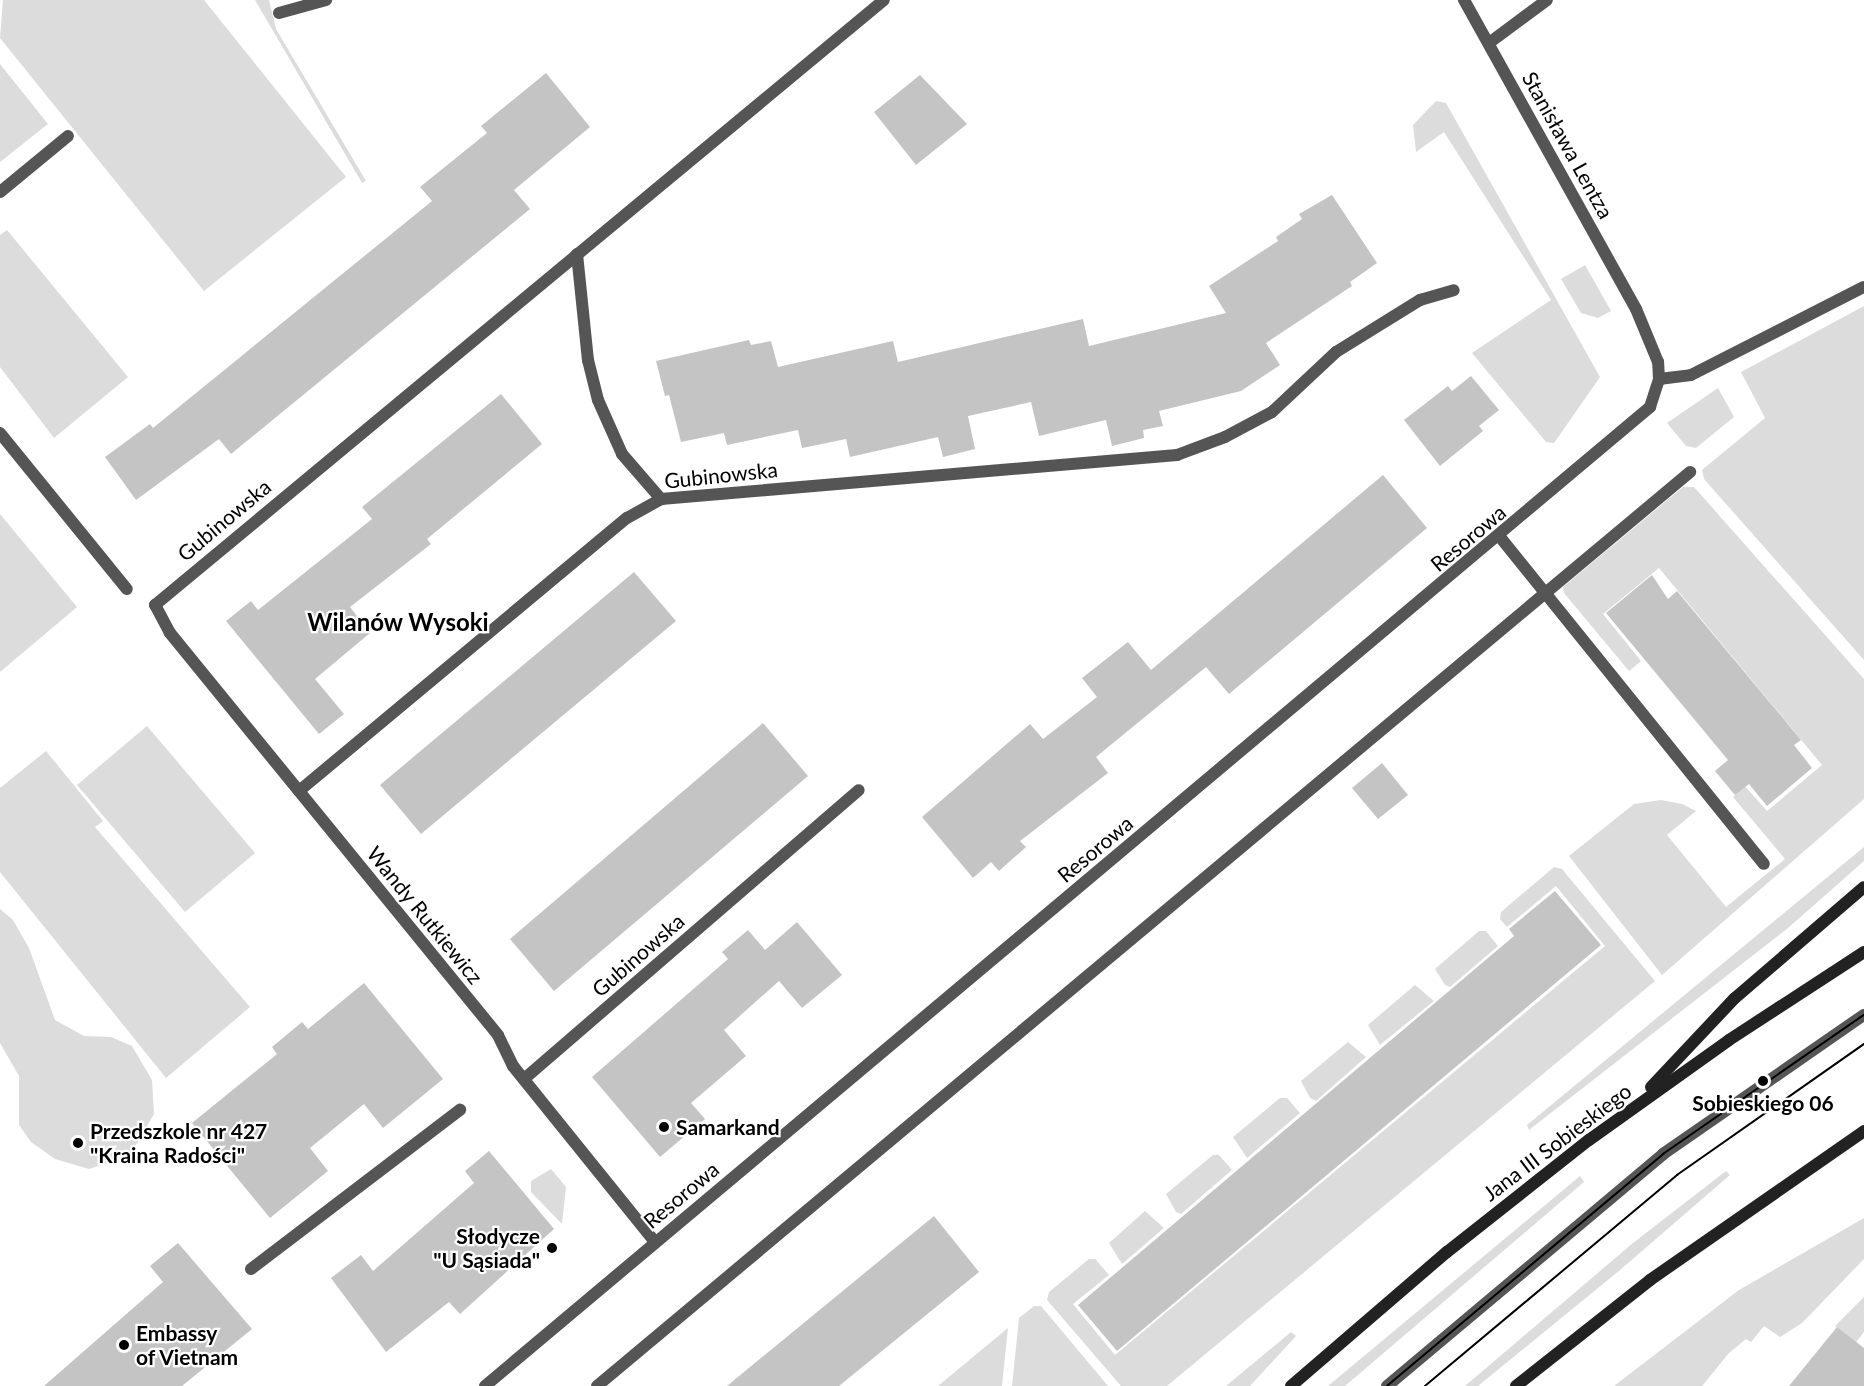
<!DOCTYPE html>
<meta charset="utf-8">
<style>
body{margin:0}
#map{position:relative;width:1864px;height:1386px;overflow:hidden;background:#fff;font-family:Lato,sans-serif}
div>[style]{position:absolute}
.green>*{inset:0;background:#dcdcdc}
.building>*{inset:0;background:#c4c4c4}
.service>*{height:12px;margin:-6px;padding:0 6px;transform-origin:6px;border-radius:6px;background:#555}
.minor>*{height:12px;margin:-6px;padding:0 6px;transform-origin:6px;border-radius:6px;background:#555}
.secondary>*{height:12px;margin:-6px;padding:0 6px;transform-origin:6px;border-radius:6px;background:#222}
.tram>*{height:1.5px;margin:-0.75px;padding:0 0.75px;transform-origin:0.75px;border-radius:0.75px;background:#000}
.dots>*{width:16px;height:16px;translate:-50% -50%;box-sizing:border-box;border:3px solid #fff;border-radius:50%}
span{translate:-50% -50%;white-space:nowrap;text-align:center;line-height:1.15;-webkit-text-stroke:4.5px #fff;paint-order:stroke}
.street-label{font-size:21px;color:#000}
.poi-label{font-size:21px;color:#000;font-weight:700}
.left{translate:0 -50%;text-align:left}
.right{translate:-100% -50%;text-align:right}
.quarter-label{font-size:24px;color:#000;font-weight:700}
</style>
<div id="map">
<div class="green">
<i style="clip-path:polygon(3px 0,204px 0,346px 177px,204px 291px,0 38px)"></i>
<i style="clip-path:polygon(255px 0,269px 0,276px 29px,366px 181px,362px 183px)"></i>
<i style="clip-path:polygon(0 64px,48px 124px,0 162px)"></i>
<i style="clip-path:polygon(1436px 101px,1446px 103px,1600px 377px,1554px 443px,1546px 442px,1472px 353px,1551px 300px,1444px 132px,1416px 152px,1413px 125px)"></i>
<i style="clip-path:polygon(7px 230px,128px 377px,54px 438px,0 367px,0 235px)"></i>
<i style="clip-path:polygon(1585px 265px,1611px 311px,1598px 318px,1581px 313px,1561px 279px)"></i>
<i style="clip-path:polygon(1864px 306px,1864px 660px,1704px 479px,1702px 470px,1765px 418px,1741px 372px)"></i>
<i style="clip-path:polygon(1718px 388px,1734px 417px,1696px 448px,1686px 446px,1667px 423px)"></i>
<i style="clip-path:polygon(1683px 487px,1694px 487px,1864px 679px,1864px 799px,1662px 975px,1569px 856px,1634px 804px,1661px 800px,1682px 804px,1696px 811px,1667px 835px,1726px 907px,1785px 859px,1733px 797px,1745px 786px,1767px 811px,1822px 765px,1659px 568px,1603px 614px,1641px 661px,1629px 671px,1564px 593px,1563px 587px)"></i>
<i style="clip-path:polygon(0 514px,77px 607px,0 672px)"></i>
<i style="clip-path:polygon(147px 726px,255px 853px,185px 912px,77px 785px)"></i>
<i style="clip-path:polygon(46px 751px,103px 821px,95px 827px,250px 1007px,166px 1078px,0 872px,0 788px)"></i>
<i style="clip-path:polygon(1864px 847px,1864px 861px,1788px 928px,1529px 1130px,1527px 1125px)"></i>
<i style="clip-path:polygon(1554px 867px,1562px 869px,1655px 981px,1167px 1386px,1121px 1386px,1047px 1300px,1049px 1292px,1089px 1259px,1095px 1259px,1109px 1275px,1073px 1304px,1115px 1355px,1605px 946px,1556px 886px,1507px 927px,1500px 919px,1501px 912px)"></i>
<i style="clip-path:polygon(0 909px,13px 920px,29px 948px,55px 1020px,84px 1036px,111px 1037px,132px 1046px,152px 1080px,154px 1114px,133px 1150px,114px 1161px,89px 1169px,55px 1159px,31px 1142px,19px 1125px,19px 1076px,0 1043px)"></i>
<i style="clip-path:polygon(1479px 931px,1486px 931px,1498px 946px,1450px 987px,1445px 985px,1435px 969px)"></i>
<i style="clip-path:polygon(1415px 985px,1434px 1001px,1380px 1045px,1368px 1025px)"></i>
<i style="clip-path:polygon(1348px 1042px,1366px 1057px,1316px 1101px,1310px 1098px,1301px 1081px)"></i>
<i style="clip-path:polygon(1280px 1098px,1287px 1098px,1300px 1113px,1247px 1158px,1233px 1137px)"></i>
<i style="clip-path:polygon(1213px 1155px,1219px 1155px,1232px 1170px,1181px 1214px,1176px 1212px,1166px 1194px)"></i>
<i style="clip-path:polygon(551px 1169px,566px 1187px,562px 1224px,531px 1192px,531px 1181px)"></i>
<i style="clip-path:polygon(1726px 1171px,1730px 1175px,1620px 1270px,1478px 1386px,1465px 1386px,1633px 1243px)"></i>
<i style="clip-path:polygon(1580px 1176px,1584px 1182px,1345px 1386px,1328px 1386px)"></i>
<i style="clip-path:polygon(1145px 1211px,1164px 1228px,1122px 1264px,1109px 1243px)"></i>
<i style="clip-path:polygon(1864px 1218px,1864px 1259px,1802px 1323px,1780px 1337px,1764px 1326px,1751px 1342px,1746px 1339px,1729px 1353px,1702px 1386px,1614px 1386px,1739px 1290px)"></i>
<i style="clip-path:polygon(1864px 1297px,1864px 1332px,1856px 1342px,1835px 1326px)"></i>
<i style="clip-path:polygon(1034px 1306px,1041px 1306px,1108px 1386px,1012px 1386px,1019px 1318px)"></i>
<i style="clip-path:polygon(1008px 1328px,1002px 1386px,938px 1386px)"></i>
<i style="clip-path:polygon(1291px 1332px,1296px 1336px,1250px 1386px,1226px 1386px)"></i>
</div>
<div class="building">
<i style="clip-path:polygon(546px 73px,590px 127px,514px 190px,530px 209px,231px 454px,219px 439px,136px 500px,105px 457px,150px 424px,153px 428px,432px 201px,420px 187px,487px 133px,481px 126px)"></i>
<i style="clip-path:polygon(920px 75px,967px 124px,916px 165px,874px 112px)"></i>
<i style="clip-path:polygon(1332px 195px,1377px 263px,1350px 282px,1352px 286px,1266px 343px,1280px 365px,1241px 391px,1159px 411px,1163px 426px,1143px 430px,1144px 438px,1112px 446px,1106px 420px,1039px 436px,1031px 402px,968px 416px,975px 449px,943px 457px,938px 437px,850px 457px,846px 439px,802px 448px,798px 430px,727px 445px,724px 433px,681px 442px,669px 395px,665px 396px,656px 361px,749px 340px,751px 345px,771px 341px,778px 367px,893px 341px,898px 362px,1083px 319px,1089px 346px,1226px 313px,1209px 286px,1278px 241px,1276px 237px,1302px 219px,1299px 214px)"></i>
<i style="clip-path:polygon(1471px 376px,1499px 410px,1479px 426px,1483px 431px,1440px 466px,1404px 420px,1448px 386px,1452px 391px)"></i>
<i style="clip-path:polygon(501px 394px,542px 444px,427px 539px,431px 544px,350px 607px,370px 633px,315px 679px,344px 714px,319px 734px,226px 621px,251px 601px,258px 610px,372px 519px,362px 507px)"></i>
<i style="clip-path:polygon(1383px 475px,1427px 528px,1229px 694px,1206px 667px,1096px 757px,1108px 773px,1020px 841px,1026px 847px,999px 871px,991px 862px,973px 878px,922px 817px,1030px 724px,1043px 739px,1097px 697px,1082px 678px,1128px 642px,1151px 670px)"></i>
<i style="clip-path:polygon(634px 572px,676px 621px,421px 834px,380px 785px)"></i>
<i style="clip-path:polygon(1652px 575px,1668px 599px,1677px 591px,1801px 740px,1794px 745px,1812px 768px,1767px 806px,1749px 784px,1735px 795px,1715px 771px,1728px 760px,1606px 613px)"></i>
<i style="clip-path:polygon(763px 723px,808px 776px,554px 991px,510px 939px)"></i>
<i style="clip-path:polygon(1382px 763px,1408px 795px,1378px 819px,1352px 788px)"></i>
<i style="clip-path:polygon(1555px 891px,1601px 945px,1117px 1351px,1078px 1305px,1514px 936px,1509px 929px)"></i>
<i style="clip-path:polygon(797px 922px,842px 975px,802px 1008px,779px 981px,724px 1030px,746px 1056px,691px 1103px,705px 1119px,660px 1157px,592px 1077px,728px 959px,722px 952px,748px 930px,765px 950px)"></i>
<i style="clip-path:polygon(364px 983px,443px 1079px,383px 1128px,364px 1104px,310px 1148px,328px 1171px,270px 1218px,192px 1123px,277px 1054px,272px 1047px,302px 1022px,308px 1029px)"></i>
<i style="clip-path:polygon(489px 1151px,554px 1229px,460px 1314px,449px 1302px,386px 1352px,331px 1278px,361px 1255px,373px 1271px,474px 1183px,465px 1171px)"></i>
<i style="clip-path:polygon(934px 1216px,979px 1272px,839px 1386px,727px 1386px)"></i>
<i style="clip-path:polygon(178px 1243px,252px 1329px,182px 1386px,44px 1386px,163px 1282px,150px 1266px)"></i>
<i style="clip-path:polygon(1837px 1327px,1864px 1348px,1864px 1386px,1789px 1386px)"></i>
</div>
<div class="service">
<i style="left:0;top:192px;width:88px;rotate:-39.5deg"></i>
<i style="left:577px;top:254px;width:107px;rotate:84.1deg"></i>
<i style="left:588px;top:360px;width:41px;rotate:76deg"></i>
<i style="left:598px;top:400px;width:59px;rotate:66deg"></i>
<i style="left:622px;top:454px;width:60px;rotate:49.1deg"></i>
<i style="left:1659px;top:379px;width:32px;rotate:-7deg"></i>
<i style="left:1691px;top:375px;width:194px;rotate:-27deg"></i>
<i style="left:0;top:433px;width:201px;rotate:50.9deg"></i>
<i style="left:597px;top:1386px;width:1425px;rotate:-39.9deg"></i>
<i style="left:1387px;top:1386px;width:361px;rotate:-40deg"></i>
<i style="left:1663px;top:1154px;width:244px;rotate:-34.7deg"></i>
</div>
<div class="minor">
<i style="left:279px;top:13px;width:49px;rotate:-15.5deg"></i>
<i style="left:1489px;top:43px;width:72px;rotate:-36.6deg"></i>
<i style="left:1500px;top:537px;width:420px;rotate:51.1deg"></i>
<i style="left:299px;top:791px;width:427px;rotate:-39.8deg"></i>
<i style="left:627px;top:518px;width:39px;rotate:-29deg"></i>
<i style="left:661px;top:499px;width:518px;rotate:-4.87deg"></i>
<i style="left:1177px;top:455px;width:51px;rotate:-20.6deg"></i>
<i style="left:1225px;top:437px;width:53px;rotate:-28deg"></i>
<i style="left:1272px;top:412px;width:88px;rotate:-43.2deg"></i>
<i style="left:1336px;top:352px;width:99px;rotate:-31.8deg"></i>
<i style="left:1420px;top:300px;width:35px;rotate:-16deg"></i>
<i style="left:524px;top:1079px;width:442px;rotate:-40.8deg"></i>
<i style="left:655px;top:1242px;width:226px;rotate:-128.9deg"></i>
<i style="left:513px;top:1066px;width:34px;rotate:-116deg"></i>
<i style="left:498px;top:1035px;width:519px;rotate:-129.21deg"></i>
<i style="left:170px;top:633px;width:32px;rotate:-118deg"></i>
<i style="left:155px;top:605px;width:947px;rotate:-39.69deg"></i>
<i style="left:251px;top:1269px;width:263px;rotate:-37.3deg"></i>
<i style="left:485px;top:1386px;width:1522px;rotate:-40.04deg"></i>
<i style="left:1650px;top:407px;width:29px;rotate:-72deg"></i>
<i style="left:1659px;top:379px;width:17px;rotate:-93deg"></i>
<i style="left:1658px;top:362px;width:57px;rotate:-112.5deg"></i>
<i style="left:1636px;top:309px;width:354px;rotate:-119.1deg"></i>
</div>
<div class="secondary">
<i style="left:1651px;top:1087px;width:122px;rotate:-46.7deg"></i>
<i style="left:1735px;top:998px;width:170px;rotate:-40.7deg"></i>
<i style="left:1291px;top:1386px;width:206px;rotate:-40.7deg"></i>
<i style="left:1447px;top:1252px;width:181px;rotate:-38.3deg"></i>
<i style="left:1589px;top:1140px;width:172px;rotate:-35.5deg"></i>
<i style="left:1729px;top:1040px;width:161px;rotate:-33.1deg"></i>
<i style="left:1516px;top:1386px;width:171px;rotate:-38.3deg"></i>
<i style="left:1650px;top:1280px;width:261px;rotate:-34.8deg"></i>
</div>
<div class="tram">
<i style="left:1387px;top:1386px;width:361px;rotate:-40deg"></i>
<i style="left:1663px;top:1154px;width:244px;rotate:-34.7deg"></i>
<i style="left:1425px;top:1386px;width:329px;rotate:-39.9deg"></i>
<i style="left:1677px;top:1175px;width:228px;rotate:-35deg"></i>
</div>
<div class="dots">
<i style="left:1763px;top:1081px;background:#000"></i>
<i style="left:664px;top:1127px;background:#000"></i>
<i style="left:78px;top:1143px;background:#000"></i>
<i style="left:552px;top:1248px;background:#000"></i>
<i style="left:124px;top:1345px;background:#000"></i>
</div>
<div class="street-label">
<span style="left:1568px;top:145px;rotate:61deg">Stanisława Lentza</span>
<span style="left:721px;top:475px;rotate:-6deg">Gubinowska</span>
<span style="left:224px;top:520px;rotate:-40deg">Gubinowska</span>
<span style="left:1468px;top:538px;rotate:-40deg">Resorowa</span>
<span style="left:1095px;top:849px;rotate:-40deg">Resorowa</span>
<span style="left:425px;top:915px;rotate:51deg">Wandy Rutkiewicz</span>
<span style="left:638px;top:955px;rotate:-41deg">Gubinowska</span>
<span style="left:1557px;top:1142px;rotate:-37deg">Jana III Sobieskiego</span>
<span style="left:681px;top:1195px;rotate:-40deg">Resorowa</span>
</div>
<div class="poi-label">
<span style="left:1763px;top:1103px">Sobieskiego 06</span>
<span class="left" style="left:676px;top:1127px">Samarkand</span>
<span class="left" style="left:90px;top:1143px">Przedszkole nr 427<br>"Kraina Radości"</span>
<span class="right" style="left:540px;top:1248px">Słodycze<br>"U Sąsiada"</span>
<span class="left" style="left:136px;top:1345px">Embassy<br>of Vietnam</span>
</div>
<div class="quarter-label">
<span style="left:398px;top:622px">Wilanów Wysoki</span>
</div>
</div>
